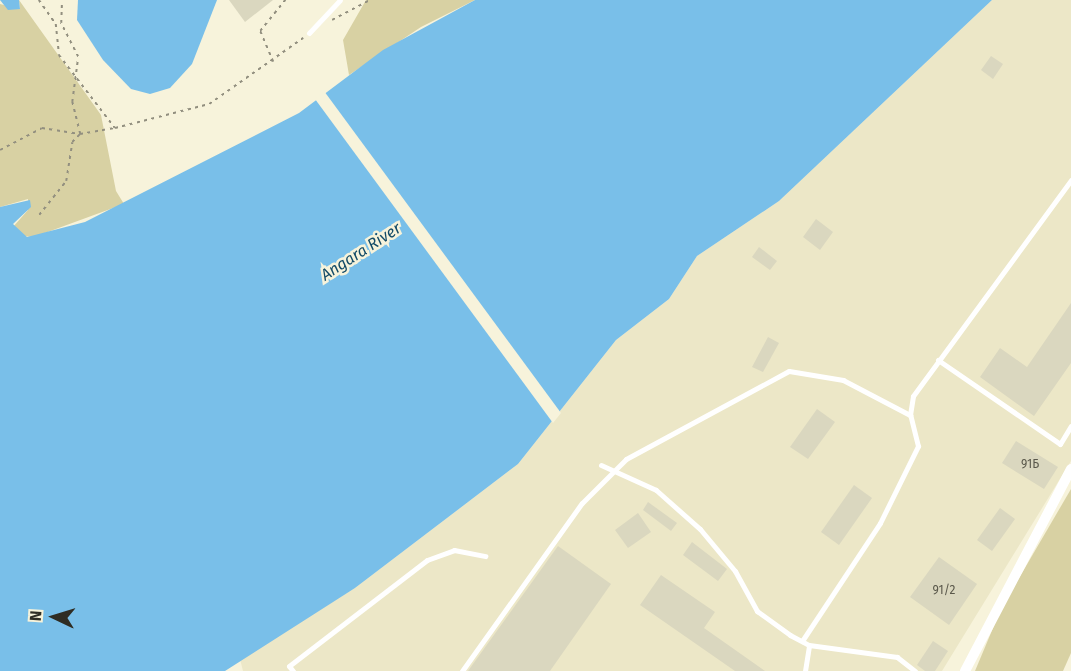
<!DOCTYPE html>
<meta charset="utf-8">
<style>
body{margin:0}
#map{position:relative;width:1071px;height:671px;overflow:hidden;background:#f7f3db;font-family:"Fira Sans",sans-serif}
div>[style]{position:absolute}
.built>*{inset:0;background:#ece7c7}
.green>*{inset:0;background:#d8d1a3}
.water>*{inset:0;background:#79bfe9}
.pier>*{inset:0;background:#f7f3db}
.building>*{inset:0;background:#dad7bf}
.path>*{height:1.5px;margin-top:-0.75px;transform-origin:0;background:repeating-linear-gradient(90deg,#928f7f 0 3px,transparent 0 7.5px)}
.service>*{height:5px;margin:-2.5px;padding:0 2.5px;transform-origin:2.5px;border-radius:2.5px;background:#fff}
.minor>*{height:10px;margin:-5px;padding:0 5px;transform-origin:5px;border-radius:5px;background:#fff}
span{translate:-50% -50%;white-space:nowrap;text-align:center;line-height:1.15;-webkit-text-stroke:5px #f7f3db;paint-order:stroke}
.number-label{font-size:12px;color:#5a584b}
.number-label span{-webkit-text-stroke-width:0}
.water-label{font-size:16px;color:#134b67;font-style:italic}
.north{position:absolute;left:24px;top:587px;width:60px;height:60px;-webkit-text-stroke:4px #f7f3db;paint-order:stroke;rotate:274deg;font-size:16px;font-weight:700;line-height:24px;text-align:center;color:#2f2d24}
.north::after{content:'';display:block;margin:auto;width:21px;height:27px;background:#2f2d24;clip-path:polygon(50% 0,100% 100%,50% 72%,0 100%)}
</style>
<div id="map">
<div class="built">
<i style="clip-path:polygon(992px 0,1071px 0,1071px 461px,942px 671px,243px 671px,240px 659px,355px 588px,518px 464px,616px 340px,669px 299px,697px 256px,779px 201px)"></i>
</div>
<div class="green">
<i style="clip-path:polygon(19px 0,101px 115px,116px 191px,124px 204px,34px 237px,22px 236px,13px 227px,28px 210px,28px 199px,0 207px,0 4px,20px 9px)"></i>
<i style="clip-path:polygon(366px 0,475px 0,421px 27px,349px 75px,343px 40px)"></i>
<i style="clip-path:polygon(1071px 489px,1071px 653px,1063px 671px,975px 671px,1001px 609px)"></i>
</div>
<div class="water">
<i style="clip-path:polygon(0 0,19px 0,20px 9px,8px 10px)"></i>
<i style="clip-path:polygon(78px 0,217px 0,192px 64px,170px 88px,150px 94px,131px 89px,103px 60px,77px 20px)"></i>
<i style="clip-path:polygon(475px 0,992px 0,779px 201px,697px 256px,669px 299px,616px 340px,518px 464px,355px 588px,225px 671px,0 671px,0 207px,30px 200px,31px 207px,13px 224px,27px 237px,85px 222px,299px 113px,383px 50px)"></i>
</div>
<div class="pier">
<i style="clip-path:polygon(324px 91px,561px 413px,553px 423px,315px 99px)"></i>
</div>
<div class="building">
<i style="clip-path:polygon(229px 0,273px 0,245px 22px)"></i>
<i style="clip-path:polygon(991px 56px,1003px 64px,993px 79px,981px 70px)"></i>
<i style="clip-path:polygon(816px 219px,833px 232px,820px 250px,803px 237px)"></i>
<i style="clip-path:polygon(759px 247px,777px 261px,770px 270px,752px 257px)"></i>
<i style="clip-path:polygon(1071px 303px,1071px 363px,1034px 416px,980px 377px,1000px 348px,1027px 367px)"></i>
<i style="clip-path:polygon(768px 337px,779px 343px,763px 372px,752px 367px)"></i>
<i style="clip-path:polygon(817px 409px,835px 422px,808px 459px,790px 447px)"></i>
<i style="clip-path:polygon(1016px 441px,1058px 467px,1044px 489px,1002px 463px)"></i>
<i style="clip-path:polygon(854px 485px,872px 498px,839px 545px,821px 532px)"></i>
<i style="clip-path:polygon(648px 502px,677px 523px,671px 531px,643px 510px)"></i>
<i style="clip-path:polygon(1000px 508px,1015px 519px,992px 551px,977px 540px)"></i>
<i style="clip-path:polygon(638px 513px,651px 532px,628px 548px,615px 530px)"></i>
<i style="clip-path:polygon(692px 542px,727px 569px,718px 581px,683px 555px)"></i>
<i style="clip-path:polygon(558px 546px,611px 584px,550px 671px,468px 671px)"></i>
<i style="clip-path:polygon(939px 557px,977px 584px,949px 625px,910px 597px)"></i>
<i style="clip-path:polygon(661px 575px,715px 612px,704px 628px,765px 671px,735px 671px,640px 605px)"></i>
<i style="clip-path:polygon(933px 641px,948px 651px,935px 671px,925px 671px,917px 665px)"></i>
</div>
<div class="path">
<i style="left:39px;top:0;width:29px;rotate:55deg"></i>
<i style="left:56px;top:24px;width:31px;rotate:84deg"></i>
<i style="left:59px;top:55px;width:92px;rotate:52.5deg"></i>
<i style="left:115px;top:128px;width:97px;rotate:-14.3deg"></i>
<i style="left:209px;top:104px;width:115px;rotate:-35.1deg"></i>
<i style="left:332px;top:20px;width:43px;rotate:-27.8deg"></i>
<i style="left:273px;top:62px;width:34px;rotate:-113deg"></i>
<i style="left:260px;top:31px;width:40px;rotate:-51deg"></i>
<i style="left:0;top:150px;width:47px;rotate:-27.6deg"></i>
<i style="left:42px;top:128px;width:38px;rotate:9deg"></i>
<i style="left:80px;top:134px;width:33px;rotate:-104deg"></i>
<i style="left:72px;top:102px;width:45px;rotate:-82.4deg"></i>
<i style="left:78px;top:57px;width:38px;rotate:-117deg"></i>
<i style="left:61px;top:23px;width:23px;rotate:-88deg"></i>
<i style="left:39px;top:215px;width:43px;rotate:-51.5deg"></i>
<i style="left:66px;top:181px;width:39px;rotate:-81deg"></i>
<i style="left:72px;top:142px;width:11px;rotate:-45deg"></i>
<i style="left:80px;top:134px;width:35px;rotate:-10deg"></i>
</div>
<div class="service">
<i style="left:309px;top:33px;width:45px;rotate:-46.8deg"></i>
<i style="left:938px;top:360px;width:148px;rotate:34.5deg"></i>
<i style="left:1060px;top:444px;width:21px;rotate:-59deg"></i>
<i style="left:601px;top:465px;width:60px;rotate:24.4deg"></i>
<i style="left:656px;top:490px;width:59px;rotate:41.6deg"></i>
<i style="left:700px;top:529px;width:55px;rotate:50.2deg"></i>
<i style="left:735px;top:571px;width:46px;rotate:61.2deg"></i>
<i style="left:757px;top:611px;width:41px;rotate:36deg"></i>
<i style="left:790px;top:635px;width:21px;rotate:28deg"></i>
<i style="left:809px;top:645px;width:89px;rotate:7.8deg"></i>
<i style="left:897px;top:657px;width:23px;rotate:38deg"></i>
<i style="left:802px;top:641px;width:141px;rotate:-56.5deg"></i>
<i style="left:880px;top:523px;width:86px;rotate:-63.7deg"></i>
<i style="left:918px;top:446px;width:32px;rotate:-104deg"></i>
<i style="left:910px;top:415px;width:19px;rotate:-81deg"></i>
<i style="left:913px;top:396px;width:268px;rotate:-53.8deg"></i>
<i style="left:293px;top:671px;width:6px;rotate:-129deg"></i>
<i style="left:289px;top:666px;width:174px;rotate:-37.5deg"></i>
<i style="left:427px;top:560px;width:29px;rotate:-20deg"></i>
<i style="left:454px;top:550px;width:32px;rotate:11deg"></i>
<i style="left:462px;top:671px;width:206px;rotate:-54.5deg"></i>
<i style="left:582px;top:503px;width:62px;rotate:-45deg"></i>
<i style="left:626px;top:459px;width:185px;rotate:-28.4deg"></i>
<i style="left:789px;top:371px;width:55px;rotate:9.5deg"></i>
<i style="left:843px;top:380px;width:76px;rotate:27.6deg"></i>
<i style="left:805px;top:671px;width:26px;rotate:-81deg"></i>
</div>
<div class="minor">
<i style="left:965px;top:671px;width:228px;rotate:-62.3deg"></i>
</div>
<div class="number-label">
<span style="left:1030px;top:465px">91Б</span>
<span style="left:944px;top:591px">91/2</span>
</div>
<div class="water-label">
<span style="left:361px;top:252px;rotate:-33deg">Angara River</span>
</div>
<div class="north">N</div>
</div>
